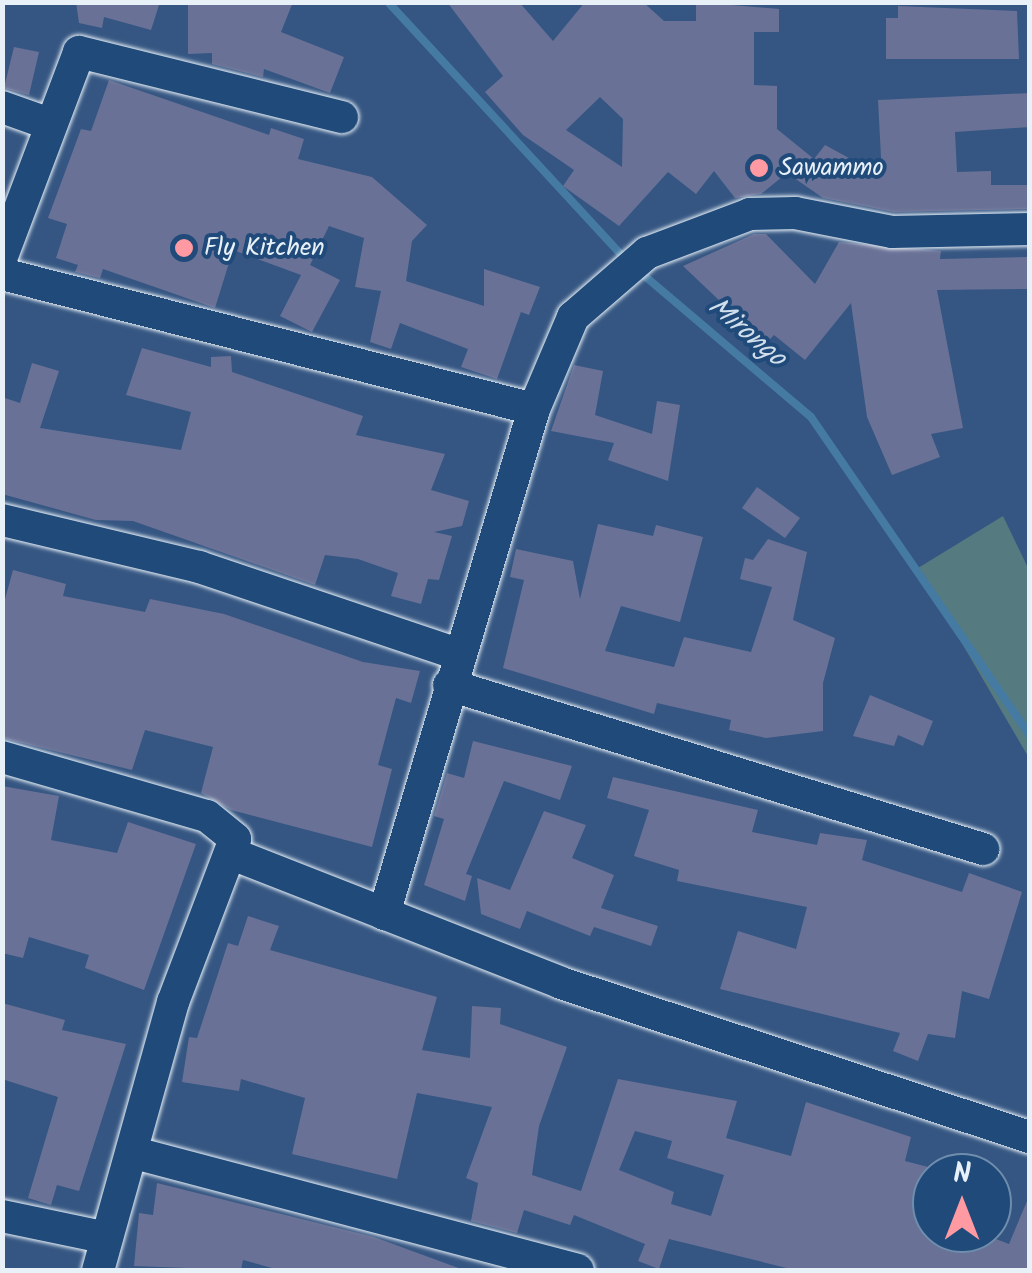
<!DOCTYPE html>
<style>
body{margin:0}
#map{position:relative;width:1032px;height:1273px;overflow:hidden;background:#355682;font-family:Kalam,sans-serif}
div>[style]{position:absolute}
.green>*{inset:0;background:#557a80}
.stream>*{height:8px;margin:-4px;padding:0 4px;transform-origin:4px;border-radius:4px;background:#457aa3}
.building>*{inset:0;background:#697196}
.roads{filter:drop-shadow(0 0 2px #e8f1f8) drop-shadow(0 0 2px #e8f1f8)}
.street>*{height:32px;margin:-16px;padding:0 16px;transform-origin:16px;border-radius:16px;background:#1f4a7a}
.dots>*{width:28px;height:28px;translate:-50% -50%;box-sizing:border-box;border:5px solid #1f4a7a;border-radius:50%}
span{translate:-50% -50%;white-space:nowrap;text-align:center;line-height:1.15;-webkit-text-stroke:8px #1f4a7a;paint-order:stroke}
.poi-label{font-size:25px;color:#e8f1f8}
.left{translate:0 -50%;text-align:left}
.water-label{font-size:28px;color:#d0dfeb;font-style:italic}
.frame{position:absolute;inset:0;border:5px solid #e8f1f8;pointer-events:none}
.north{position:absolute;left:912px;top:1153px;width:100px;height:100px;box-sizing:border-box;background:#1f4a7a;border:2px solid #6f8dac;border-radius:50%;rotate:0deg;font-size:28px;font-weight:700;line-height:40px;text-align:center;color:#e8f1f8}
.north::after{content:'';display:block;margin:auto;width:35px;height:45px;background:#ff9aa2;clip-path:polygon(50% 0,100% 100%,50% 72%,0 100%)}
</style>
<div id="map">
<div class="green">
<i style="clip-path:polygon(1003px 516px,1029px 570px,1029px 758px,918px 568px)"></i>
</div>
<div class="stream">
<i style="left:388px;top:2px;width:351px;rotate:47.3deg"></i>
<i style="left:640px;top:272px;width:224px;rotate:40.3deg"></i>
<i style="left:811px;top:417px;width:387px;rotate:55.5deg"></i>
</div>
<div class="building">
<i style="clip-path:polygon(76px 2px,160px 2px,151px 30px,104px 17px,102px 28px,79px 23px)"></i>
<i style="clip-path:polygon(188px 2px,293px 2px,281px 32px,344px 57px,330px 93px,264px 69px,263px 77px,212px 64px,212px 53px,188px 54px)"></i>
<i style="clip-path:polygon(evenodd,447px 2px,519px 2px,553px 41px,585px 2px,643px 2px,664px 21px,696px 21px,696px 2px,779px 9px,779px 32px,754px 32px,754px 85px,777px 86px,777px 129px,814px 159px,825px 145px,882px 176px,878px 100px,1030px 93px,1030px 127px,955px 132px,957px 172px,991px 171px,991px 185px,1030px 185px,1030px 209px,894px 212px,823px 198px,787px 173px,761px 194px,735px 198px,714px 171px,696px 194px,668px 172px,619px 226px,563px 186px,574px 170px,523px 135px,485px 92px,503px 76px,447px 2px,600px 97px,623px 119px,622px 167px,566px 130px,600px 97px)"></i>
<i style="clip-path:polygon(898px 6px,1017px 11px,1019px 59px,886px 59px,886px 18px,898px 18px)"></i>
<i style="clip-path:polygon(14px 47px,39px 52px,29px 95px,4px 88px)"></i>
<i style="clip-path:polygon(109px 80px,269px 135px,271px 128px,304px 139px,298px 159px,372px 177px,427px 225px,412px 241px,406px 281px,484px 306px,484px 269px,540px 287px,529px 315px,521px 312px,497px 379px,461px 367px,468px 349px,400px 323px,391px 349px,370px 342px,381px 291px,355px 287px,364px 238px,329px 226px,310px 265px,340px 280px,312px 332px,280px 316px,301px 275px,233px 250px,215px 308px,103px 269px,100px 278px,75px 272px,78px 265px,56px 258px,67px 224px,48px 218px,81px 129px,91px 131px)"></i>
<i style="clip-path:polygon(754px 234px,766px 234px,815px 284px,839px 242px,941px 251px,940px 259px,1027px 257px,1027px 289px,937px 290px,963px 428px,931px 434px,940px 457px,892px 475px,867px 417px,851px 303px,805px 360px,774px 335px,765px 344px,683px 266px)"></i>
<i style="clip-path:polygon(142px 348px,211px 367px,211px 357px,231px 356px,232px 372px,363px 416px,356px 435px,445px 454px,431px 490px,469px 501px,462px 526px,434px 532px,452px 536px,439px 580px,428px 579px,421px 604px,391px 596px,398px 573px,358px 559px,325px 555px,315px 585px,133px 521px,96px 520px,2px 494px,2px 397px,20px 403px,32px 363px,59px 371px,40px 428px,181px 450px,191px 412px,126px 395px)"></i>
<i style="clip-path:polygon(574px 365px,603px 371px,595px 415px,652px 434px,657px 401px,680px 405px,668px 481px,608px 460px,614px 443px,551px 431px)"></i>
<i style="clip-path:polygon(757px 487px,800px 518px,785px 538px,742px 508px)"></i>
<i style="clip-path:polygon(598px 524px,653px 536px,656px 525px,703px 537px,680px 622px,621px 606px,605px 651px,674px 667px,684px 637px,751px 652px,772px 587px,740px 579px,745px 558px,753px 560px,768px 539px,807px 552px,793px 620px,835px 638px,823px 683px,823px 731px,766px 738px,729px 730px,731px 720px,657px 703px,654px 714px,503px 668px,524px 580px,510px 577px,516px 549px,573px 561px,580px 599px)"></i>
<i style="clip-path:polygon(13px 570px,66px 584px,63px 596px,145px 612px,150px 599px,224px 614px,363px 662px,420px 671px,411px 703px,396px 698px,378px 765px,392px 769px,372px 847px,231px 810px,201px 793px,213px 747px,145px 730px,132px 770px,2px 738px,2px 610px)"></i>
<i style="clip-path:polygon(870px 695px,933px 721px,923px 746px,898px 735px,894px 746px,853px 736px)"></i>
<i style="clip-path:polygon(473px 741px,572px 766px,560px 800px,504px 781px,466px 874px,472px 876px,465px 901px,424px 885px,444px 819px,434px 816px,447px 773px,464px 778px)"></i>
<i style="clip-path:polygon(613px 777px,758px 810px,752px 832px,817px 845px,820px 833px,867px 840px,862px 860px,962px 892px,969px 873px,1022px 892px,989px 999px,962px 991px,955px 1038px,928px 1034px,918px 1061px,893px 1051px,900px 1033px,720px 989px,738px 931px,796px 949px,807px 907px,677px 881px,679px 870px,634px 856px,649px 810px,607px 798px)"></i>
<i style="clip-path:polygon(2px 786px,59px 796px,51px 840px,117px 853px,128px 822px,196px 844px,144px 990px,85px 968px,89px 955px,29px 937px,23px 958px,2px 953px)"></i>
<i style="clip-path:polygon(544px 811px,586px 825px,572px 858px,614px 875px,601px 908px,658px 926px,651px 946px,594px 927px,590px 936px,527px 911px,520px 929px,481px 914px,477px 878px,510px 890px)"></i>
<i style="clip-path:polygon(evenodd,248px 916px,279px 926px,270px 950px,437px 997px,422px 1050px,470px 1058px,472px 1006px,501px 1008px,500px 1024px,567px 1047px,539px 1126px,532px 1175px,581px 1191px,618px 1079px,737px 1101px,726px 1138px,791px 1156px,806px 1102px,911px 1137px,905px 1161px,932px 1168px,932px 1233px,980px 1233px,1009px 1244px,1030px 1194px,1030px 1270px,795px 1270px,669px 1239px,659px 1269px,638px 1261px,645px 1244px,574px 1215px,570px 1225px,524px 1210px,517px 1233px,471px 1221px,478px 1183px,466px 1178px,492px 1107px,417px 1093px,397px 1179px,292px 1154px,305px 1098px,241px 1079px,239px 1091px,182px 1082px,189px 1037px,197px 1038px,228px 943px,238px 946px,248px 916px,635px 1131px,672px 1141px,667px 1158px,724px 1175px,711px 1216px,671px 1204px,674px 1192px,619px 1170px,635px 1131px)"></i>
<i style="clip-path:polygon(2px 1003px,65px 1020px,62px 1030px,126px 1044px,79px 1191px,57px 1185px,51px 1205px,28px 1198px,58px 1097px,2px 1079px)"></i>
<i style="clip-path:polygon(157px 1183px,374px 1237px,464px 1270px,279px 1270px,243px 1260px,241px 1270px,134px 1266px,139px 1213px,153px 1215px)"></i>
</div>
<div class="roads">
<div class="street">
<i style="left:2px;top:107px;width:48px;rotate:19.6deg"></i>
<i style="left:2px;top:256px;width:218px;rotate:-69.3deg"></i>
<i style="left:79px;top:52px;width:271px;rotate:13.9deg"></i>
<i style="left:2px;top:274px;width:549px;rotate:14.24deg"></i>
<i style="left:2px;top:520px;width:203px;rotate:13.4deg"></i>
<i style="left:199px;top:567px;width:273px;rotate:18.6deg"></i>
<i style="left:449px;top:685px;width:559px;rotate:17.07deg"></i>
<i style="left:2px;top:757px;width:213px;rotate:16.1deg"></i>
<i style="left:207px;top:816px;width:36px;rotate:39deg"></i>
<i style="left:235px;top:839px;width:174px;rotate:110.8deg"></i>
<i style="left:173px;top:1002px;width:278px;rotate:105.6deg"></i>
<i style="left:235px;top:855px;width:350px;rotate:21.4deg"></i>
<i style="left:561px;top:983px;width:494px;rotate:18.2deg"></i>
<i style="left:384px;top:914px;width:527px;rotate:-73.46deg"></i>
<i style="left:534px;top:409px;width:100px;rotate:-67deg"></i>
<i style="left:573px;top:317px;width:98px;rotate:-40.9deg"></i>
<i style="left:647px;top:253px;width:110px;rotate:-20.7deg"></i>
<i style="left:750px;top:214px;width:45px;rotate:-1.3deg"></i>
<i style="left:795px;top:213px;width:99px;rotate:11.1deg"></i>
<i style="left:892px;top:232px;width:138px;rotate:-1.2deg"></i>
<i style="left:135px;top:1153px;width:458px;rotate:14.8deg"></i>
<i style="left:2px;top:1216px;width:107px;rotate:11.8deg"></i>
</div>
</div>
<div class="dots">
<i style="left:759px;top:168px;background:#ff9aa2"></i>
<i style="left:184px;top:248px;background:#ff9aa2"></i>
</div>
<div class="poi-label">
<span class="left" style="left:779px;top:168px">Sawammo</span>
<span class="left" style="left:204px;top:248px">Fly Kitchen</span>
</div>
<div class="water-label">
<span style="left:746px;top:333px;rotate:40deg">Mirongo</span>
</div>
<div class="frame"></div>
<div class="north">N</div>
</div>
